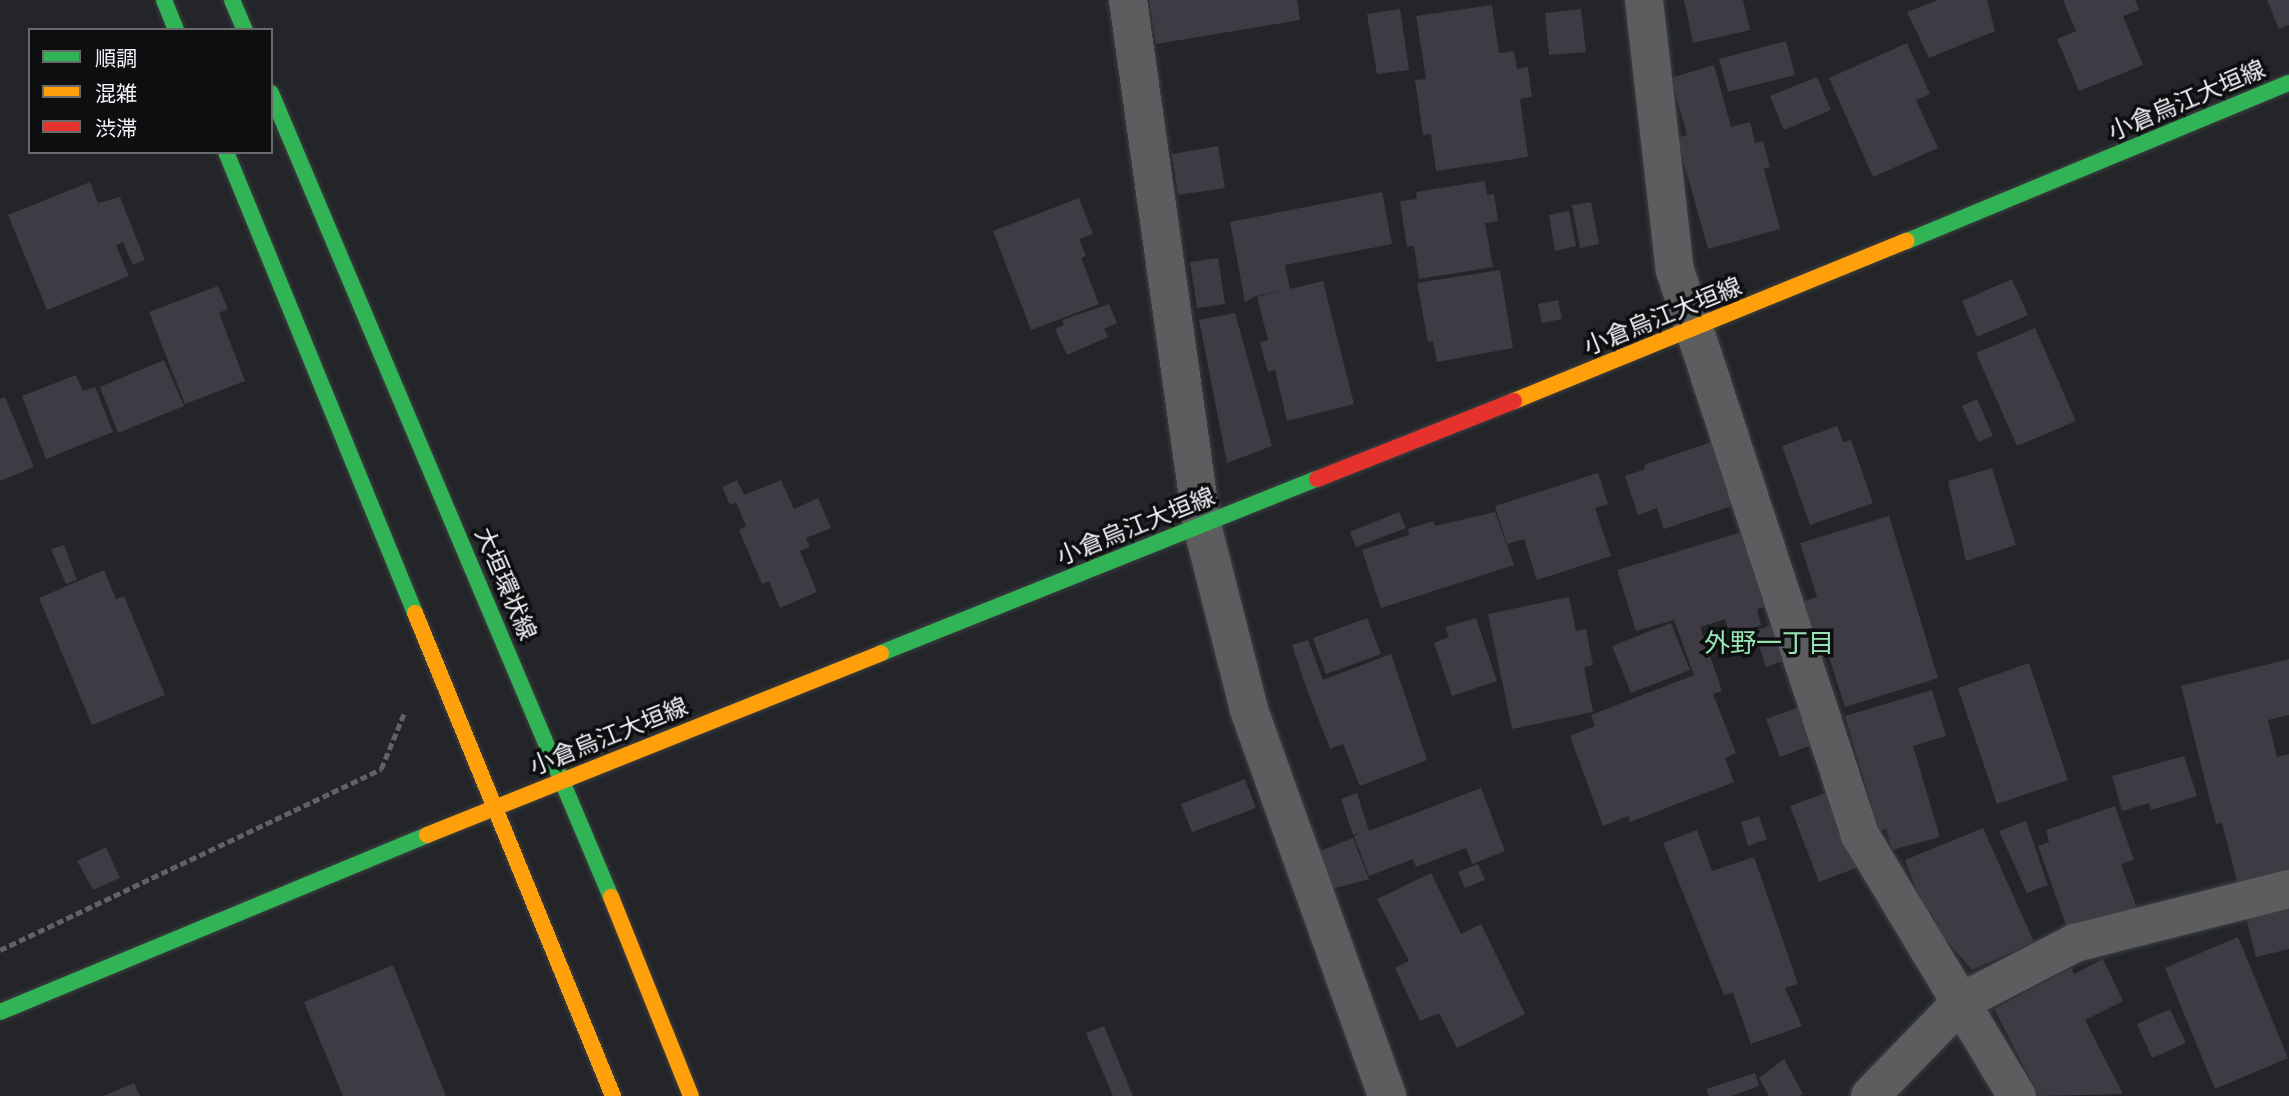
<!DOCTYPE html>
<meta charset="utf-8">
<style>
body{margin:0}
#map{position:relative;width:2289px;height:1096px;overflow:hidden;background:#232528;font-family:"DejaVu Sans","Noto Sans JP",sans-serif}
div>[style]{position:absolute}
.building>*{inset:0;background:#3e3b44}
.path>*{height:4.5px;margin-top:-2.25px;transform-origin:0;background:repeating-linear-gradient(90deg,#616264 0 7px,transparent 0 10.5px)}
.roads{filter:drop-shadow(0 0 2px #3e4043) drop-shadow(0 0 2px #3e4043)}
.street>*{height:38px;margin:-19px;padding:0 19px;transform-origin:19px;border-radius:19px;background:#5c5d5f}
.fast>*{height:16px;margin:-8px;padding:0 8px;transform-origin:8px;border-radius:8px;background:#30b455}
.slow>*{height:16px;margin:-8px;padding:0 8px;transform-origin:8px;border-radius:8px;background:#ff9f0a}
.jam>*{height:16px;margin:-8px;padding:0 8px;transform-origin:8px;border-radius:8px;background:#e5322d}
span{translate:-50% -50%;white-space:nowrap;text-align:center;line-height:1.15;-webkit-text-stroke:7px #0c0e10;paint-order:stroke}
.street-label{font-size:24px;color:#f2f4f7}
.neighbourhood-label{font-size:26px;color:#99e4b5}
.legend{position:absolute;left:28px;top:28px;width:245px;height:126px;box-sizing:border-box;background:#0c0e10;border:2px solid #686a6c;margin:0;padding:9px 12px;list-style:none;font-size:21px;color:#f2f4f7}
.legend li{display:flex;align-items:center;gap:14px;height:35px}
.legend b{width:35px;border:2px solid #686a6c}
</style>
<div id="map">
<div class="building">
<i style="clip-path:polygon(1149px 0,1297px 0,1300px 20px,1156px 44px)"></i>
<i style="clip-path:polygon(1684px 0,1743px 0,1750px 30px,1693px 43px)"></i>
<i style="clip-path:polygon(1938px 0,1987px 0,1995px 31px,1929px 58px,1907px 12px)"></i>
<i style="clip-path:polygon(2063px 0,2135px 0,2139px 10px,2123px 16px,2143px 65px,2079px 91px,2057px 39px,2076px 31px)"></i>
<i style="clip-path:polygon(2267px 0,2289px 0,2289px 25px,2279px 29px)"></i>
<i style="clip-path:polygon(1492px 5px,1499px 53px,1514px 51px,1517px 69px,1528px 67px,1532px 97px,1520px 99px,1528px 157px,1436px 171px,1431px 134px,1423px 135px,1415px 80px,1426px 79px,1416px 16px)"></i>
<i style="clip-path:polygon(1400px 9px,1409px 70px,1377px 74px,1367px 14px)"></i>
<i style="clip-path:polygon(1581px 9px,1586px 52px,1549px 55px,1545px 13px)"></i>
<i style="clip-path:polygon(1786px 41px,1795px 75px,1728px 92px,1719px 59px)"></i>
<i style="clip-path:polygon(1907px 43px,1930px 94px,1916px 100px,1938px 148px,1873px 177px,1829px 78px)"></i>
<i style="clip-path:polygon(1714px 65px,1731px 127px,1750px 122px,1755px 143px,1763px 141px,1770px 167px,1764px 169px,1780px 229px,1708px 249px,1677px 138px,1687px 135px,1671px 78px)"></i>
<i style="clip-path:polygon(1817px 77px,1831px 110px,1784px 130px,1770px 96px)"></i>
<i style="clip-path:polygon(1218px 146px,1225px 188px,1178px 195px,1172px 154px)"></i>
<i style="clip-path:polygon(1485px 181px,1487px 195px,1494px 194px,1498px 221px,1485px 223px,1493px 267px,1419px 279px,1414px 246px,1407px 247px,1400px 201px,1417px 199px,1416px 192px)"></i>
<i style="clip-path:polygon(90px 182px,98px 203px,120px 197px,145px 260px,133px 265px,123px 242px,116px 245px,129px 276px,47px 310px,8px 215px)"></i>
<i style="clip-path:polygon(1382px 192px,1392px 244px,1285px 265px,1290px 289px,1323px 281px,1354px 404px,1287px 421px,1275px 370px,1268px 372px,1260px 342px,1268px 340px,1257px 297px,1285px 289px,1256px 296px,1245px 302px,1230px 222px)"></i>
<i style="clip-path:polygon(1079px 198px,1093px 234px,1079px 239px,1086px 256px,1081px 258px,1099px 304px,1031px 330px,993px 231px)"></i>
<i style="clip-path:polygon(1591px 202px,1599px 244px,1580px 248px,1572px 205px)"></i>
<i style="clip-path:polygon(1569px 211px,1576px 246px,1555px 251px,1549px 215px)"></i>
<i style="clip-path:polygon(1218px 258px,1225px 304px,1197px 308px,1190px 262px)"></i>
<i style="clip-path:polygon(1500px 270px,1513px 348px,1437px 362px,1433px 341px,1428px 342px,1417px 283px)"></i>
<i style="clip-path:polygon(2012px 279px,2028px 315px,1977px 337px,1962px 301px)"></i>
<i style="clip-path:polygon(218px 286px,228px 309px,219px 313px,245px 381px,185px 404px,149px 312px)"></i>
<i style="clip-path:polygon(1558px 300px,1562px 319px,1542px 323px,1538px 304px)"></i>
<i style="clip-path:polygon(1109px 304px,1117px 323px,1104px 329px,1108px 337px,1067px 355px,1055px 329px,1064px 325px,1062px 320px)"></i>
<i style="clip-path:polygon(1235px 313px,1272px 446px,1227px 463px,1199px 320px)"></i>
<i style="clip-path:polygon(2035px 328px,2076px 421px,2017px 446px,1976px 353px)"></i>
<i style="clip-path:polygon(164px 360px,184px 406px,118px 433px,100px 387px)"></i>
<i style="clip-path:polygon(76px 375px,83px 391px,95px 387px,113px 432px,46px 459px,22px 396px)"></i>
<i style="clip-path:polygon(5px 397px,34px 467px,0 481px,0 399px)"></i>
<i style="clip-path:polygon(1977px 399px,1993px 436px,1978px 442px,1962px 406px)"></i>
<i style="clip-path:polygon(1837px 426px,1843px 442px,1851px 440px,1873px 503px,1810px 525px,1782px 446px)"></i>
<i style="clip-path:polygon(1714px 441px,1735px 505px,1664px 529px,1657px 508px,1638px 515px,1625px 476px,1645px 469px,1644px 465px)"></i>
<i style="clip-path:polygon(1992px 468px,2016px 545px,1966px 561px,1948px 481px)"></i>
<i style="clip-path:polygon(1598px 473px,1608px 504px,1595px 508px,1611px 556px,1537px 580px,1524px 539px,1507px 544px,1495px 506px)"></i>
<i style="clip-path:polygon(737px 480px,744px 495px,781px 480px,794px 509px,818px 498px,831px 528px,806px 538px,810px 547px,800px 551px,817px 592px,780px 608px,769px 581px,762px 584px,739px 530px,746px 526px,736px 502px,730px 505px,722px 487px)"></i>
<i style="clip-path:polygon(1399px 512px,1406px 528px,1356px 547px,1350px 532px)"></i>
<i style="clip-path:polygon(1495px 512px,1514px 565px,1381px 608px,1362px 550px,1409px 535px,1408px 529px,1433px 521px,1435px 526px)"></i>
<i style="clip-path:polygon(1889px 516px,1938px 678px,1845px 707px,1827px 651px,1816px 654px,1799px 603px,1817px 597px,1800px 543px)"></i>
<i style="clip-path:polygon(1745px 531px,1767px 606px,1757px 609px,1761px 625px,1730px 635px,1725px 619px,1700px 627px,1722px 691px,1713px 694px,1736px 753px,1725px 758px,1734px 782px,1630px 822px,1628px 816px,1603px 826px,1570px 736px,1595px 726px,1591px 715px,1694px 675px,1674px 620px,1636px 631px,1617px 570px)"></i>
<i style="clip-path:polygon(64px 545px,77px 580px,66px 584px,51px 549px)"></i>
<i style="clip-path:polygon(104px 570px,116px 599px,124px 596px,165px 695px,92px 725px,39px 598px)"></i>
<i style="clip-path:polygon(1569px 597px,1576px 631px,1586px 629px,1593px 665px,1584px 667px,1593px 712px,1512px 729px,1488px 614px)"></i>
<i style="clip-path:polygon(1367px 618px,1381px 654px,1326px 674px,1313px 638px)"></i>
<i style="clip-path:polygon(1476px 618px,1497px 681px,1452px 696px,1434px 643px,1449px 637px,1445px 627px)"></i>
<i style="clip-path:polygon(1671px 623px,1690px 670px,1631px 693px,1612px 646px)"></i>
<i style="clip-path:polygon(1774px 624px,1786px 660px,1766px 667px,1754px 631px)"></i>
<i style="clip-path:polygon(1308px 640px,1323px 680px,1391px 654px,1427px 760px,1360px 786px,1343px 744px,1330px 749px,1306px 687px,1292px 645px)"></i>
<i style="clip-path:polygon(2289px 659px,2289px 715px,2268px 720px,2277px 757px,2289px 754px,2289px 877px,2239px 889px,2222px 823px,2216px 824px,2181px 686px)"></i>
<i style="clip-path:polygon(2029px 663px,2068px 780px,1997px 804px,1958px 688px)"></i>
<i style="clip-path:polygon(1932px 690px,1946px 736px,1913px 746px,1940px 837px,1892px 850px,1886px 829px,1879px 831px,1845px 716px)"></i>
<i style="clip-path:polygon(1803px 706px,1817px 743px,1780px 757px,1766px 719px)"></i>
<i style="clip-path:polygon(2184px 756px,2197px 796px,2151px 810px,2149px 803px,2122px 811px,2112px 776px)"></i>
<i style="clip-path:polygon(1245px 779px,1256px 808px,1192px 832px,1181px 804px)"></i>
<i style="clip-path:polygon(1481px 788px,1505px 851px,1472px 864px,1466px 848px,1416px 867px,1413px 859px,1369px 876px,1354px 836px,1363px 832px,1353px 835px,1341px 799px,1357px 793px,1369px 831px)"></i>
<i style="clip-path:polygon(1828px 792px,1856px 868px,1819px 882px,1790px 806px)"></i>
<i style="clip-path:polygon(2115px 806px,2134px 860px,2121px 864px,2138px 911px,2069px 934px,2038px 846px,2049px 842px,2046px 830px)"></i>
<i style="clip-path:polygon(1759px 816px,1767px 839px,1748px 846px,1741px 822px)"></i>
<i style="clip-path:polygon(2026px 821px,2048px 885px,2027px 893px,1999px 831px)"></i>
<i style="clip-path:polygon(1983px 828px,2034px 942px,1972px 970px,1940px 933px,1931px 912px,1926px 914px,1905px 860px)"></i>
<i style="clip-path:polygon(1697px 830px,1712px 871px,1754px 857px,1798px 984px,1785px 988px,1802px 1026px,1751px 1044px,1733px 993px,1724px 995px,1663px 843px)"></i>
<i style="clip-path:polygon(1353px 838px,1369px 879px,1325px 891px,1310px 855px)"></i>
<i style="clip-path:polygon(106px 847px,120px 878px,93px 890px,77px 861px)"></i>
<i style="clip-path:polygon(1478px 864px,1485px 880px,1465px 888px,1458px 872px)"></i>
<i style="clip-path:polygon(1431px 873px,1461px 934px,1481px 924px,1525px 1014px,1457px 1048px,1439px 1013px,1420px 1021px,1395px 968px,1409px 961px,1377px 899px)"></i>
<i style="clip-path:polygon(2289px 903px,2289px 949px,2256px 957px,2245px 914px)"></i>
<i style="clip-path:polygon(2238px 937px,2288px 1058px,2215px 1089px,2165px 968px)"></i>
<i style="clip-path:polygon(2103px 959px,2123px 1001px,2085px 1020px,2123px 1094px,2039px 1096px,1994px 1009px,2071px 968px,2074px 974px)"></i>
<i style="clip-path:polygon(393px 965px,446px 1096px,343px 1096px,304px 1002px)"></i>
<i style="clip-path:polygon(2170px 1009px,2186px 1043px,2152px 1058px,2137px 1024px)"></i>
<i style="clip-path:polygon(1104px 1026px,1133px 1096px,1113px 1096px,1086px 1033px)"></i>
<i style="clip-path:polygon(1784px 1059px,1803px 1094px,1799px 1096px,1769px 1096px,1759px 1078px)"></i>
<i style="clip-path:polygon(1755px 1073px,1759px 1086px,1731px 1096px,1709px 1096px,1706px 1089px)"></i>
<i style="clip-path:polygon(134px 1083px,140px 1096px,103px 1096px)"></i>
</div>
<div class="path">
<i style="left:0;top:950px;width:422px;rotate:-25.4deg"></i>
<i style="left:381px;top:769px;width:63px;rotate:-67.5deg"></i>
</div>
<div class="roads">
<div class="street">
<i style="left:1128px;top:0;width:530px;rotate:81.98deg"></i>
<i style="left:1202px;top:525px;width:191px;rotate:75.7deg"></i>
<i style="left:1249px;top:710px;width:410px;rotate:70.3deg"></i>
<i style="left:1644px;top:0;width:272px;rotate:83.5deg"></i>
<i style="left:1675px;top:270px;width:595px;rotate:71.87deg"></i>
<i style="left:1860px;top:835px;width:305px;rotate:59deg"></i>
<i style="left:1870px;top:1096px;width:131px;rotate:-45.9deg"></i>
<i style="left:1961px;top:1002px;width:128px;rotate:-27.4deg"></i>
<i style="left:2075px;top:943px;width:221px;rotate:-14.2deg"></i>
</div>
<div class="fast">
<i style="left:164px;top:0;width:32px;rotate:68deg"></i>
<i style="left:232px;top:0;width:33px;rotate:67deg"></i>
<i style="left:271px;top:93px;width:873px;rotate:67.08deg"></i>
<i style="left:226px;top:152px;width:498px;rotate:67.7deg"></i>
<i style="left:1907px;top:241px;width:413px;rotate:-22.5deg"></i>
<i style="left:881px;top:653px;width:469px;rotate:-21.8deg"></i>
<i style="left:0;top:1012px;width:462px;rotate:-22.5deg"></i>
</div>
<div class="slow">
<i style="left:1514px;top:401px;width:424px;rotate:-22.2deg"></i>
<i style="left:415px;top:613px;width:522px;rotate:67.71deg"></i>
<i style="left:427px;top:835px;width:489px;rotate:-21.8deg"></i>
<i style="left:611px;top:897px;width:214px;rotate:68.1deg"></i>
</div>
<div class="jam">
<i style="left:1317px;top:479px;width:212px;rotate:-21.6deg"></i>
</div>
</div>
<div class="street-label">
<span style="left:2187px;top:101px;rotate:-23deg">小倉烏江大垣線</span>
<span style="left:1663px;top:317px;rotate:-22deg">小倉烏江大垣線</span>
<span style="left:1136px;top:527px;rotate:-22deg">小倉烏江大垣線</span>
<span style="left:505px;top:584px;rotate:67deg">大垣環状線</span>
<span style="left:609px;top:737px;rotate:-22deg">小倉烏江大垣線</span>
</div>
<div class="neighbourhood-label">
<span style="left:1769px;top:644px">外野一丁目</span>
</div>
<ul class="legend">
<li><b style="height:9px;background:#30b455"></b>順調</li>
<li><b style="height:9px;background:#ff9f0a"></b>混雑</li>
<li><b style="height:9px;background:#e5322d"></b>渋滞</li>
</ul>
</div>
